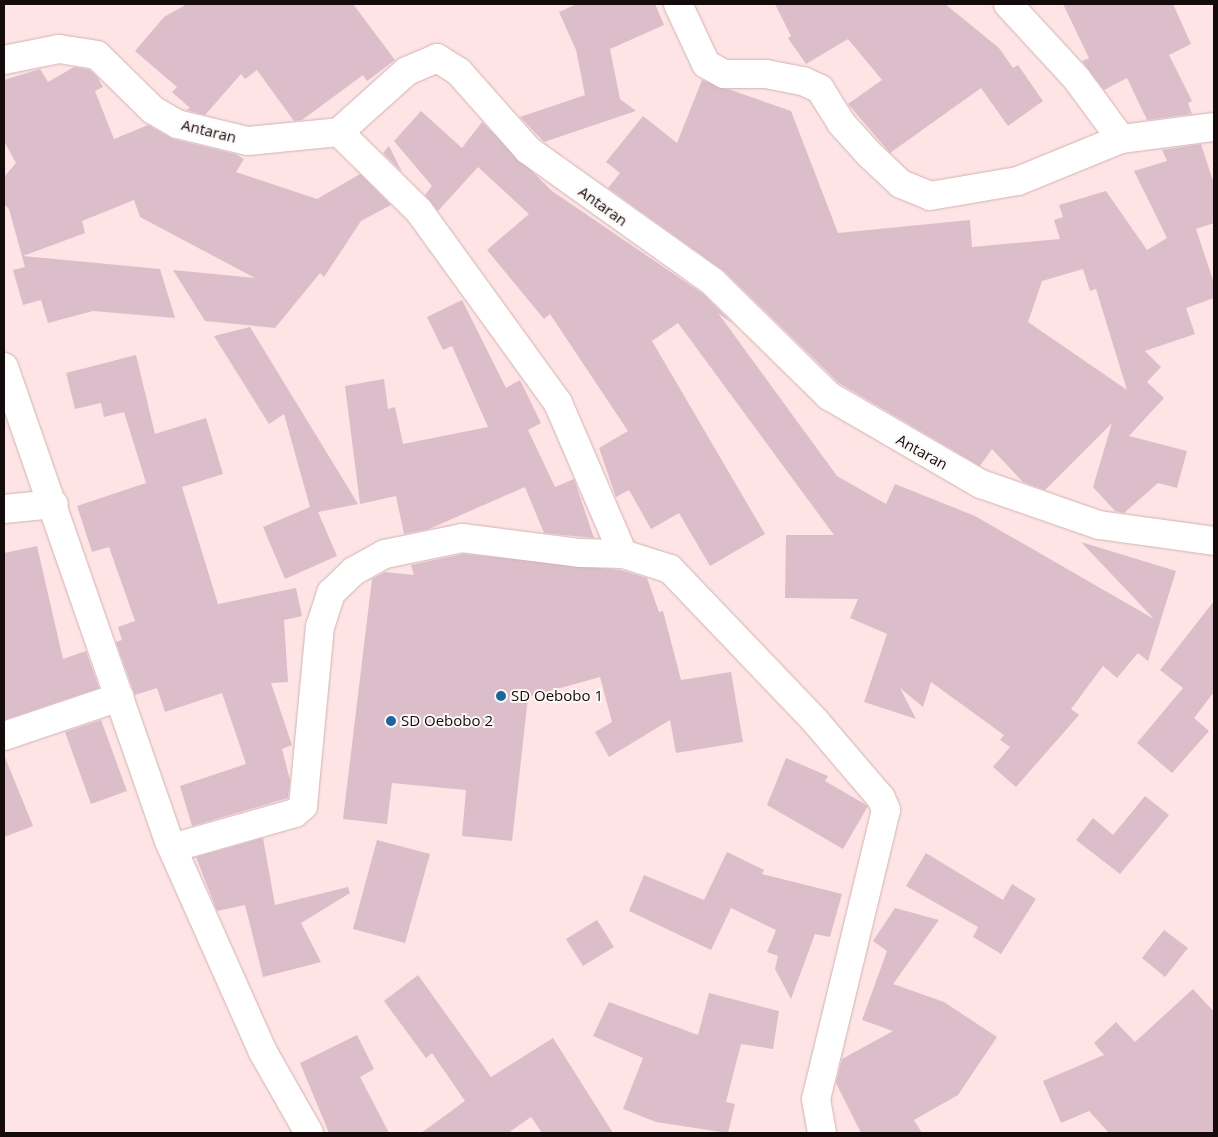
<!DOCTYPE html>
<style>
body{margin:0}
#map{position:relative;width:1218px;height:1137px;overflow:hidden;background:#fee4e4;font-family:"Open Sans",sans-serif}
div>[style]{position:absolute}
.building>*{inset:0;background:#dbbeca}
.roads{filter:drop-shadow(0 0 1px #d1b2b2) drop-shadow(0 0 1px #d1b2b2)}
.minor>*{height:28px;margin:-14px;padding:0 14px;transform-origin:14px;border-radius:14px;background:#fff}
.dots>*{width:14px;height:14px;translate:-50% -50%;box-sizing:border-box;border:2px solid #fdf7f7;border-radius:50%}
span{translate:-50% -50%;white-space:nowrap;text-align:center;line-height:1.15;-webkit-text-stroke:4px #fdf7f7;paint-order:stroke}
.street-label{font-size:15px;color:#150b0b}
.poi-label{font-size:15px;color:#150b0b}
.left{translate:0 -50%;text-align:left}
.frame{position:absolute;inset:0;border:5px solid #150b0b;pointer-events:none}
</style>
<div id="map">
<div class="building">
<i style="clip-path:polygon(187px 4px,353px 4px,395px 60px,367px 81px,363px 75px,302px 120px,294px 121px,257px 70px,245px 79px,241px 74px,205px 115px,186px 110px,190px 108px,172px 92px,177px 87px,135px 51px,164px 17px)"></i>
<i style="clip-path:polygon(577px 4px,655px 4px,664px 25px,610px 49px,620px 99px,636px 111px,544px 142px,520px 117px,585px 95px,576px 50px,559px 12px)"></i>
<i style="clip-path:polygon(775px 4px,945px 4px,999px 48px,1013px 68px,1018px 65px,1043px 101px,1008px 126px,981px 88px,890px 153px,848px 104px,882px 80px,848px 39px,806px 64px,788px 38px,791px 36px)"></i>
<i style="clip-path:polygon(1063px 4px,1173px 4px,1191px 44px,1169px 55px,1192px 101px,1188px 103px,1192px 114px,1147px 120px,1127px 78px,1104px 90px,1082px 61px,1089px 58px)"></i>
<i style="clip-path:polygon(74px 67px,90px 70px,98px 78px,103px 87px,95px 91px,114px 139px,148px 125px,173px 139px,235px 154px,244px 159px,236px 172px,317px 199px,360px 174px,391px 205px,361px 221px,324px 277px,320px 273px,275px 328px,205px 321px,173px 270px,255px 278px,140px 217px,134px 200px,82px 221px,85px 233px,23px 256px,160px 269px,175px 318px,93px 311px,48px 323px,41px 300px,23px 305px,13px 270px,25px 267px,9px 209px,4px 204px,4px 177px,16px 163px,4px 141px,4px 80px,40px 69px,48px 82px)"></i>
<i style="clip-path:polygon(evenodd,702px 80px,791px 111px,838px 233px,970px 220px,972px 247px,1060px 239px,1054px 220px,1063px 217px,1059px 205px,1106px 191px,1147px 250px,1167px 238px,1134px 171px,1167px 161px,1162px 150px,1201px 144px,1214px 184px,1214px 223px,1196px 229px,1214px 283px,1214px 298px,1186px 308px,1195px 334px,1145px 351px,1161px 367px,1147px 382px,1164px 398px,1129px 436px,1187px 451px,1177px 488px,1158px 483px,1124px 513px,1115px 511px,1093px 487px,1112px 423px,1045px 490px,1023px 482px,992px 449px,980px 466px,839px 383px,724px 271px,608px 188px,620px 173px,606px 162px,643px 116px,677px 143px,702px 80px,1083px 269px,1090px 291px,1096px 289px,1127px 390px,1028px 322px,1042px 281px,1083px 269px)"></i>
<i style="clip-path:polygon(421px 111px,462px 148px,482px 122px,552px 191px,703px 294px,733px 324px,718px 313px,837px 476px,886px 504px,895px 484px,975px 516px,1154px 619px,1081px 542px,1176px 571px,1148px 661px,1138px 653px,1117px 678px,1103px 666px,1071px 709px,1079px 715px,1016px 787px,993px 767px,1010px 747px,1000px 740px,1004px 735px,931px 682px,923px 707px,900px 688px,916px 719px,864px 702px,887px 634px,850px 618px,858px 599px,785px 598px,786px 535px,834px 535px,678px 323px,652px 341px,765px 534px,710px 566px,679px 513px,651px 529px,629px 490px,616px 497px,599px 448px,628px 431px,550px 314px,544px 319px,487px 250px,529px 214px,478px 167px,438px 211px,425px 195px,432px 186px,394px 141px)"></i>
<i style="clip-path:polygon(389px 146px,402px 172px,383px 153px)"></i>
<i style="clip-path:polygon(462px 300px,506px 388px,520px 380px,541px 423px,528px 430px,555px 487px,574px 479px,594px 538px,544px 533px,525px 487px,429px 529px,404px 534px,396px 496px,360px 504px,345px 386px,384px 379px,388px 409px,395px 407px,403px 444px,488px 427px,452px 346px,443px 350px,427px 317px)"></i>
<i style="clip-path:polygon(250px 327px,358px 504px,318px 512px,337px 556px,285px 579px,263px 527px,310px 507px,284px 414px,269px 424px,214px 336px)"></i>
<i style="clip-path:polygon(136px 355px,155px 434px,206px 418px,223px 474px,182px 487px,218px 604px,296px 588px,302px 616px,284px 620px,288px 682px,271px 683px,292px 745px,282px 749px,290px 780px,288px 798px,192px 826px,180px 786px,246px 764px,222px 693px,165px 712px,157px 688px,135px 695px,116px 642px,122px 640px,118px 627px,135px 621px,109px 547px,92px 552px,77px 506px,146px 483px,124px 412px,104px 417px,101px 403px,75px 409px,66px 373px)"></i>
<i style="clip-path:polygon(37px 546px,63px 659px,86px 651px,99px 688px,4px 720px,4px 553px)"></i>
<i style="clip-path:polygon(463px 554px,620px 570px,647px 578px,659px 612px,663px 611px,681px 680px,731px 672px,743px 742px,676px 753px,670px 720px,609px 757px,595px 732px,612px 722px,600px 677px,528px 697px,512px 841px,462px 836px,466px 790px,392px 783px,387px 824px,343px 819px,372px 579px,385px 572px,414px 575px,411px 565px)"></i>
<i style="clip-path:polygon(1214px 601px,1214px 692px,1194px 718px,1209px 731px,1172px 773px,1137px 743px,1183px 688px,1160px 670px)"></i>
<i style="clip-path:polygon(101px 720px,127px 791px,91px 804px,65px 732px)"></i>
<i style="clip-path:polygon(4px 755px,33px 826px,4px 837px)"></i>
<i style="clip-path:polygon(786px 758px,828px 776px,825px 781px,868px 806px,843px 849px,767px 805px)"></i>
<i style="clip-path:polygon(1145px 796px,1169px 815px,1120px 874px,1076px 840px,1093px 818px,1113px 835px)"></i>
<i style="clip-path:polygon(263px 838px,275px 905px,348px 887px,350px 893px,301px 923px,321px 962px,263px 977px,245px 905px,217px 911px,196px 857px)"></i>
<i style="clip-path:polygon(377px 840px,430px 854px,405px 943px,353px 929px)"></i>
<i style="clip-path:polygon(727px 852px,764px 870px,762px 874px,842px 894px,830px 937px,815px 934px,791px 999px,775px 969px,778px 956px,767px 952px,776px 930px,731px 908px,711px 950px,629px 911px,644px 875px,704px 900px)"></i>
<i style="clip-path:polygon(926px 853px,1003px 900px,1012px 884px,1036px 899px,1001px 954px,973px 937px,978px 927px,906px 886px)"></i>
<i style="clip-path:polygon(895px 908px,939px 920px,893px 984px,944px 1002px,997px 1037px,958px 1095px,914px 1120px,922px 1133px,861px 1133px,836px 1083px,842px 1059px,893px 1031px,862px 1020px,887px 951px,873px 941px)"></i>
<i style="clip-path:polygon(597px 920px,614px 947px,583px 966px,566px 939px)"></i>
<i style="clip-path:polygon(1164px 930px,1188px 948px,1165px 977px,1142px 958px)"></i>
<i style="clip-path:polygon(418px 975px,491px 1077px,553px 1038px,613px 1133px,542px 1133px,531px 1117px,508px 1133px,421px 1133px,465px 1101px,432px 1053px,426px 1058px,384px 1001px)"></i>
<i style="clip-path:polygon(1193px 989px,1214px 1012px,1214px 1133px,1109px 1133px,1089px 1111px,1061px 1123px,1043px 1081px,1104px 1055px,1094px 1043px,1116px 1022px,1135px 1042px)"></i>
<i style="clip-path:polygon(709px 993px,779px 1011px,773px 1049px,741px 1044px,726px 1102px,735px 1104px,728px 1133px,656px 1122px,623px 1109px,643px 1058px,593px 1036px,609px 1002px,698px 1035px)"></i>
<i style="clip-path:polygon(357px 1035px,374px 1069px,360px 1077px,389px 1133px,329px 1133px,300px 1063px)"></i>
</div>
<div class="roads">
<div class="minor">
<i style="left:678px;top:4px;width:66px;rotate:65deg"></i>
<i style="left:706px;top:64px;width:21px;rotate:29deg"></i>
<i style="left:724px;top:74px;width:42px"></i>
<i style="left:766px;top:74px;width:38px;rotate:11deg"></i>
<i style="left:803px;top:81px;width:19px;rotate:25deg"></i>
<i style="left:820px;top:89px;width:40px;rotate:58deg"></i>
<i style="left:841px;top:123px;width:42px;rotate:47.9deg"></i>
<i style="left:869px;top:154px;width:44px;rotate:43.2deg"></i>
<i style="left:901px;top:184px;width:31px;rotate:22deg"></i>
<i style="left:930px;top:196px;width:89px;rotate:-9.7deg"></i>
<i style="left:1018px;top:181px;width:111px;rotate:-22.2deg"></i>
<i style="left:1121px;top:139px;width:74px;rotate:-126.3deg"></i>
<i style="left:1077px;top:79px;width:102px;rotate:-132.6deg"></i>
<i style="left:4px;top:60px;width:56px;rotate:-11.3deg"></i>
<i style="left:59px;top:49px;width:38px;rotate:9deg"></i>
<i style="left:97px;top:55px;width:78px;rotate:44.5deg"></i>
<i style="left:153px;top:110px;width:28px;rotate:30deg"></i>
<i style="left:177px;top:124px;width:73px;rotate:13.5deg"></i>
<i style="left:248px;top:141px;width:91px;rotate:-5.6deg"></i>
<i style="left:339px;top:132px;width:91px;rotate:-41.9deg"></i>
<i style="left:407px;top:71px;width:33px;rotate:-23deg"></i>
<i style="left:437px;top:58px;width:26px;rotate:32deg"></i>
<i style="left:459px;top:72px;width:104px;rotate:48.5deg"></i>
<i style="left:528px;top:150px;width:227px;rotate:35.5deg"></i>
<i style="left:713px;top:282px;width:163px;rotate:44.5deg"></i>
<i style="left:829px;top:396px;width:176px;rotate:30.1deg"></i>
<i style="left:981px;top:484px;width:125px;rotate:19.2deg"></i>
<i style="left:1099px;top:525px;width:116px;rotate:7.9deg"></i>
<i style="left:339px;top:132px;width:112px;rotate:44.6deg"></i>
<i style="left:419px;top:211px;width:237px;rotate:54.1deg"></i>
<i style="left:558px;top:403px;width:164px;rotate:66.7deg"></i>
<i style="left:1121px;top:139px;width:94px;rotate:-7.4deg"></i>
<i style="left:4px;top:367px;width:502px;rotate:70.81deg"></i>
<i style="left:169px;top:841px;width:231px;rotate:66deg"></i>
<i style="left:263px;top:1052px;width:93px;rotate:60.4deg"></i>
<i style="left:4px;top:509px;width:50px;rotate:-5.7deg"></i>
<i style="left:4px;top:736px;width:122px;rotate:-18.6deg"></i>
<i style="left:172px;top:848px;width:128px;rotate:-15.9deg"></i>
<i style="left:295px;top:813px;width:11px;rotate:-41deg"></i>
<i style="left:303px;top:806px;width:180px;rotate:-84.6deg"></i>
<i style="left:320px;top:627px;width:36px;rotate:-72deg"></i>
<i style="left:331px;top:593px;width:32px;rotate:-44deg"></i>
<i style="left:354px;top:571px;width:35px;rotate:-29deg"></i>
<i style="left:385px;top:554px;width:79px;rotate:-11.7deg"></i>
<i style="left:462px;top:538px;width:120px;rotate:7.2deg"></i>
<i style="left:581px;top:553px;width:42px;rotate:1.4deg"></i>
<i style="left:623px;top:554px;width:49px;rotate:17.7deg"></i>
<i style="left:670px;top:569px;width:211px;rotate:46.3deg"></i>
<i style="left:816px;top:722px;width:100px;rotate:49.5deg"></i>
<i style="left:881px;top:798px;width:13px;rotate:67deg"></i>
<i style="left:886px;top:810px;width:297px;rotate:103.6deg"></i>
<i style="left:816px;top:1099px;width:35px;rotate:80deg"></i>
</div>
</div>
<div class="dots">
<i style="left:501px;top:696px;background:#1d669a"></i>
<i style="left:391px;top:721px;background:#1d669a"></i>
</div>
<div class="street-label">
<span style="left:209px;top:131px;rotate:14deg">Antaran</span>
<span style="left:603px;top:206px;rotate:36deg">Antaran</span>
<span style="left:922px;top:452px;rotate:29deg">Antaran</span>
</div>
<div class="poi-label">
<span class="left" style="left:511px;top:696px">SD Oebobo 1</span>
<span class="left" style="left:401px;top:721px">SD Oebobo 2</span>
</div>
<div class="frame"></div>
</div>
